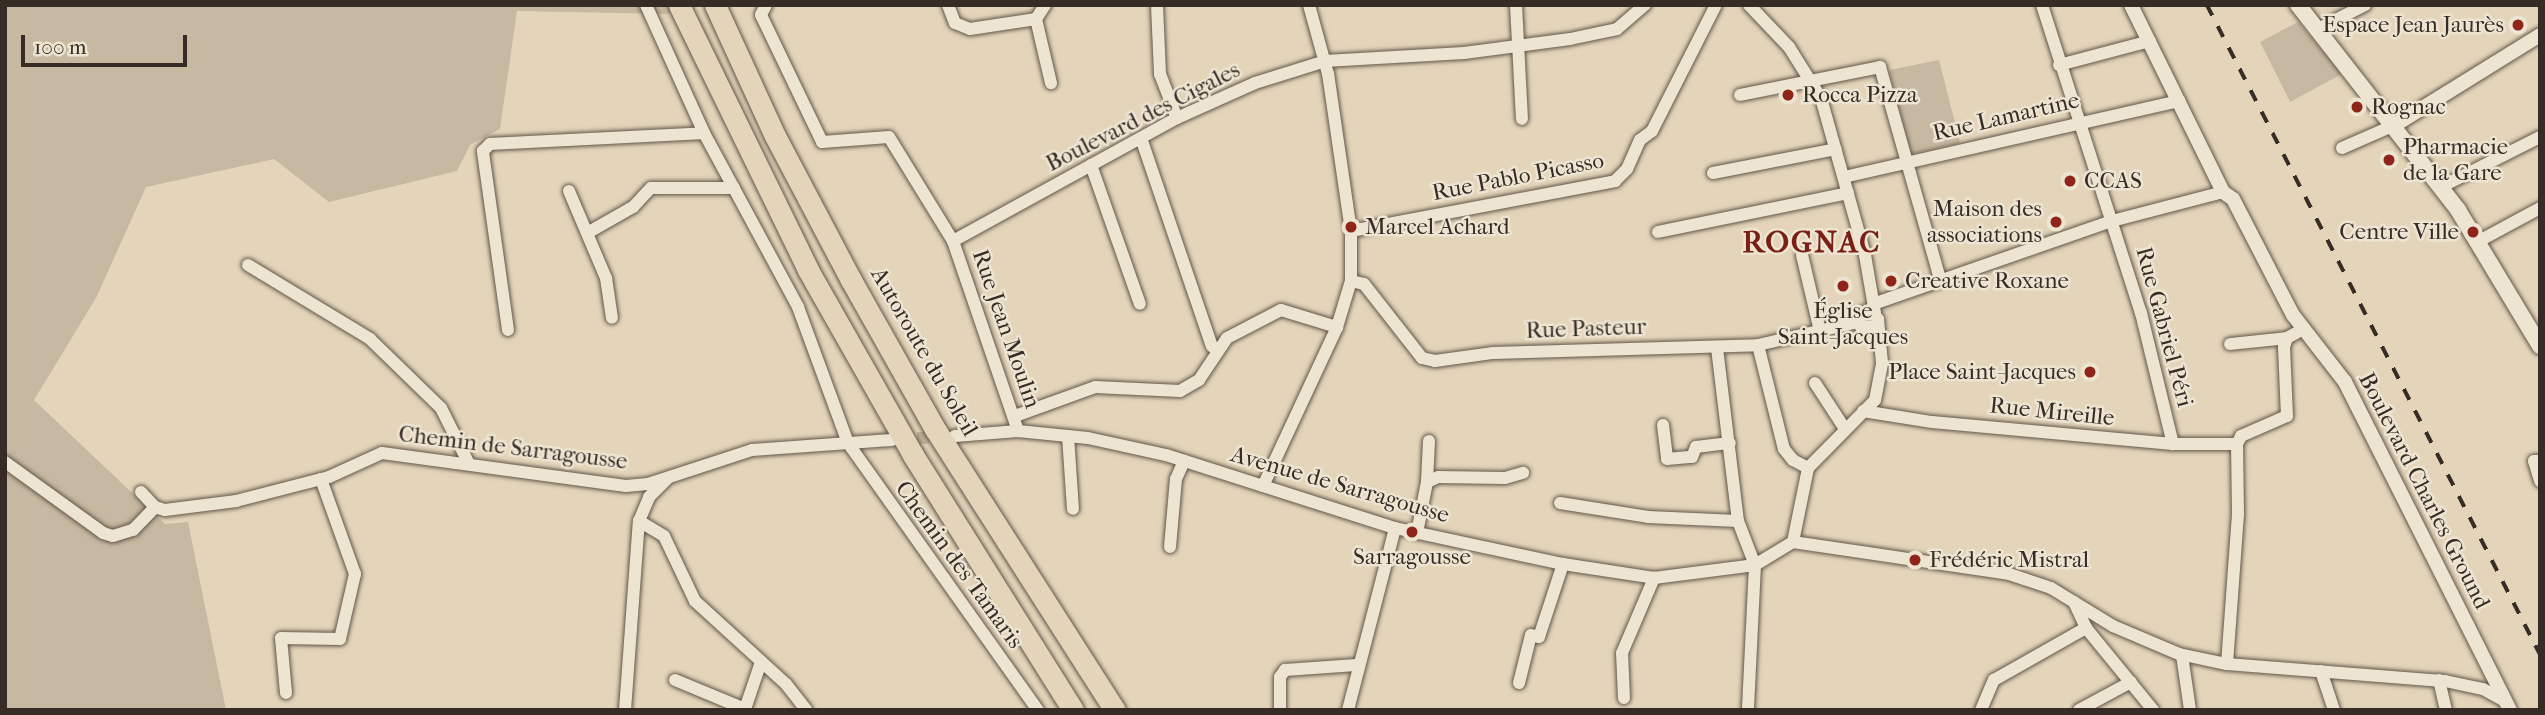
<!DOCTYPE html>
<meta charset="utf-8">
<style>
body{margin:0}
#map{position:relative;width:2545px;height:715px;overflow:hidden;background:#e4d5ba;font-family:"IM FELL French Canon",serif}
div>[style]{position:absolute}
.green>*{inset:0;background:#c7b8a1}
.minor-tunnel>*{height:12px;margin-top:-6px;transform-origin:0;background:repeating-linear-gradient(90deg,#c1b39c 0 12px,transparent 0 18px)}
.roads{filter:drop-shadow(0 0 2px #62564a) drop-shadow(0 0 2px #62564a)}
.minor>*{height:12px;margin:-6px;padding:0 6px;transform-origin:6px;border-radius:6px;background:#ede4d2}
.tertiary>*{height:14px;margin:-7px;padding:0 7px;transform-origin:7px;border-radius:7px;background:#ede4d2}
.secondary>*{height:16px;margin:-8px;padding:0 8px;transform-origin:8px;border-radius:8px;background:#ede4d2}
.motorway>*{height:21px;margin:-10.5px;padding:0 10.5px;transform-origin:10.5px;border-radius:10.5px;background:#e4d5ba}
.rail>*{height:3.5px;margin-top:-1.75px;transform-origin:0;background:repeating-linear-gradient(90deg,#372c25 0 12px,transparent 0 24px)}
.dots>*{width:19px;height:19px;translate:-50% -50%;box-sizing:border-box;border:4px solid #ede4d2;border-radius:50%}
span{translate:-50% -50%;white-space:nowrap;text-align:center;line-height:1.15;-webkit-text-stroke:5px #ede4d2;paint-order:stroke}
.poi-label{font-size:23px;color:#372c25}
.right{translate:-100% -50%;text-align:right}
.left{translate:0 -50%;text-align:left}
.street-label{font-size:23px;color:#372c25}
.district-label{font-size:30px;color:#7a1f14;font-weight:700;letter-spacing:2px}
.frame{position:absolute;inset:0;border:7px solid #372c25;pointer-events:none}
.scale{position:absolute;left:21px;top:35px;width:166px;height:32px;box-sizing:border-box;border:4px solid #372c25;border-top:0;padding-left:9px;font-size:21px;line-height:24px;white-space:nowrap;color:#372c25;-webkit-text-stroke:5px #ede4d2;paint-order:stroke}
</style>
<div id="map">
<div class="green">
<i style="clip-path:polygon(5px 5px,695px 5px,667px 14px,517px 11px,500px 129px,470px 145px,457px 171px,329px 202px,274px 159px,146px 187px,96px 298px,34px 400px,165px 524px,188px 522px,226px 710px,5px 710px)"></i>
<i style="clip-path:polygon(2298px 22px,2342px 74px,2290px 102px,2260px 42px)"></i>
<i style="clip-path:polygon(1939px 60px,1960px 143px,1911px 154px,1889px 70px)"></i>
</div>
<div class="minor-tunnel">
<i style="left:899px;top:439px;width:45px;rotate:-2.5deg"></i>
</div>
<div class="roads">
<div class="minor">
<i style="left:646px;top:5px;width:141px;rotate:65.6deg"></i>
<i style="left:704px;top:133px;width:198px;rotate:61.6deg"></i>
<i style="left:798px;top:307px;width:145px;rotate:69.8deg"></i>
<i style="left:848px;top:443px;width:328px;rotate:54.6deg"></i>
<i style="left:766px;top:5px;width:11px;rotate:117deg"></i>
<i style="left:761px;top:15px;width:141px;rotate:64.3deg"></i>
<i style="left:822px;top:142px;width:67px;rotate:-4.3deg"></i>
<i style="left:889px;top:137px;width:122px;rotate:58.4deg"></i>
<i style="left:953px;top:241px;width:201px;rotate:71.1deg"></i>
<i style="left:948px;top:5px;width:19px;rotate:69deg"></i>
<i style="left:955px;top:23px;width:16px;rotate:22deg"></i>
<i style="left:970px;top:29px;width:67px;rotate:-8.6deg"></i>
<i style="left:1036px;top:19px;width:66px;rotate:76.8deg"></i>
<i style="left:1157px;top:5px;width:69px;rotate:87.5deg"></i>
<i style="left:1160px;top:74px;width:47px;rotate:68.9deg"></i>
<i style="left:1516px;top:5px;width:114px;rotate:87deg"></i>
<i style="left:1749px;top:5px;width:58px;rotate:46.4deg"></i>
<i style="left:1789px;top:47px;width:60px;rotate:57.9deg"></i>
<i style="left:1821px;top:98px;width:163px;rotate:74.3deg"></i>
<i style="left:1865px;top:255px;width:59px;rotate:80.2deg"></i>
<i style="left:2042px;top:5px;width:324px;rotate:72.2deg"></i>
<i style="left:2141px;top:313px;width:135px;rotate:76.3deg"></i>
<i style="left:1036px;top:19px;width:17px;rotate:-57deg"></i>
<i style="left:2318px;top:29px;width:53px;rotate:-27.1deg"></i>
<i style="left:2059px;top:65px;width:94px;rotate:-14.8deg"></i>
<i style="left:1740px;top:95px;width:143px;rotate:-11.3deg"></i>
<i style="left:1880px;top:67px;width:220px;rotate:74.2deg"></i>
<i style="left:1141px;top:138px;width:220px;rotate:71.2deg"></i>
<i style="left:2342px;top:148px;width:58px;rotate:-23.5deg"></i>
<i style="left:1091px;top:165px;width:147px;rotate:70.6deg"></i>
<i style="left:1713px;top:173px;width:125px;rotate:-11deg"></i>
<i style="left:1844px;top:177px;width:344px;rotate:-12.8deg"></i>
<i style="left:2441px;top:187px;width:111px;rotate:-26.8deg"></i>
<i style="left:569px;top:191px;width:95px;rotate:67deg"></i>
<i style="left:606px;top:278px;width:40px;rotate:81.5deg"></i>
<i style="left:1351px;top:231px;width:269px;rotate:-10.7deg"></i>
<i style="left:1615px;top:181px;width:17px;rotate:-45deg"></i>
<i style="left:1627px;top:169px;width:32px;rotate:-66deg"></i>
<i style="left:1640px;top:140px;width:15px;rotate:-37deg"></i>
<i style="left:1652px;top:131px;width:141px;rotate:-63.1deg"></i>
<i style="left:589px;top:232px;width:51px;rotate:-29.6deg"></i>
<i style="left:633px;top:207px;width:26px;rotate:-47deg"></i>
<i style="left:651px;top:188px;width:83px"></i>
<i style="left:1658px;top:232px;width:194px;rotate:-11.6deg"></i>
<i style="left:953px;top:241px;width:256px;rotate:-28.8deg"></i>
<i style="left:1177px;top:118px;width:85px;rotate:-24.2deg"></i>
<i style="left:1255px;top:83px;width:73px;rotate:-17.4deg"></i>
<i style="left:1325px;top:61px;width:139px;rotate:-3.3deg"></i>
<i style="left:1464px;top:53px;width:107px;rotate:-7.5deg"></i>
<i style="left:1570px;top:39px;width:48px;rotate:-12deg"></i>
<i style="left:1617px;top:29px;width:37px;rotate:-41deg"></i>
<i style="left:2479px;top:241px;width:69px;rotate:-28.4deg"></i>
<i style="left:1802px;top:255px;width:78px;rotate:76.7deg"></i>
<i style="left:248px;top:265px;width:143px;rotate:31.2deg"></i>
<i style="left:370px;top:339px;width:99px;rotate:44.2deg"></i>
<i style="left:441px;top:408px;width:60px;rotate:63.4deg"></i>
<i style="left:1351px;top:281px;width:13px;rotate:13deg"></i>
<i style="left:1364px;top:284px;width:94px;rotate:51.9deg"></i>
<i style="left:1422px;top:358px;width:13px;rotate:13deg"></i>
<i style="left:1435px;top:361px;width:59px;rotate:-7.9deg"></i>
<i style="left:1493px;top:353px;width:265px;rotate:-1.7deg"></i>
<i style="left:1758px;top:345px;width:103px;rotate:-13deg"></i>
<i style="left:1876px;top:303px;width:250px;rotate:-19.2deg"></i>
<i style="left:2112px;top:221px;width:115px;rotate:-14.6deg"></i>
<i style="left:508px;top:330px;width:181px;rotate:-98deg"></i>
<i style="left:483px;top:151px;width:10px;rotate:-45deg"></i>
<i style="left:490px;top:144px;width:214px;rotate:-2.9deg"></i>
<i style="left:2230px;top:344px;width:57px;rotate:-6deg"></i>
<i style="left:1758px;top:345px;width:107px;rotate:76deg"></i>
<i style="left:1784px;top:449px;width:14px;rotate:51deg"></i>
<i style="left:1793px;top:460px;width:17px;rotate:28deg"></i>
<i style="left:1717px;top:348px;width:174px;rotate:83.1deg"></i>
<i style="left:1738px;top:521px;width:47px;rotate:68.9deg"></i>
<i style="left:1755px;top:565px;width:145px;rotate:92.8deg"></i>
<i style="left:1815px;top:383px;width:55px;rotate:56.9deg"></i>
<i style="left:1863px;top:411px;width:70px;rotate:9.1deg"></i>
<i style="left:1932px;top:422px;width:242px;rotate:5.2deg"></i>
<i style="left:2173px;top:444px;width:64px"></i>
<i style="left:1015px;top:416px;width:85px;rotate:-19.9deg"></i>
<i style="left:1095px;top:387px;width:85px;rotate:2.7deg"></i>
<i style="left:1180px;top:391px;width:22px;rotate:-30deg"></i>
<i style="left:1199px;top:380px;width:50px;rotate:-56.3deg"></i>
<i style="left:1227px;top:338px;width:61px;rotate:-27.4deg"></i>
<i style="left:1281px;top:310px;width:59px;rotate:16.9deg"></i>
<i style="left:1663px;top:425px;width:34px;rotate:83deg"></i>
<i style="left:1667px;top:459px;width:25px;rotate:-5deg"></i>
<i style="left:1692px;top:457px;width:11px;rotate:-68deg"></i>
<i style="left:1696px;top:447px;width:34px;rotate:-7deg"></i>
<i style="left:955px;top:436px;width:63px;rotate:-4.5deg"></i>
<i style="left:1018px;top:431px;width:70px;rotate:5.7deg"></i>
<i style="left:1088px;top:438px;width:80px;rotate:12.3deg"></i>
<i style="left:1166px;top:455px;width:240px;rotate:17.7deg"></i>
<i style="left:1395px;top:528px;width:172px;rotate:12.1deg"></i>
<i style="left:1563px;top:564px;width:92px;rotate:8.7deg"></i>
<i style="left:1654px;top:578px;width:102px;rotate:-7.3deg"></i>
<i style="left:1755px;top:565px;width:44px;rotate:-31.2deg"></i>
<i style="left:1793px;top:542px;width:218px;rotate:8.4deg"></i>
<i style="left:2009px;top:574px;width:44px;rotate:18.4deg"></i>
<i style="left:2051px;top:588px;width:73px;rotate:31.5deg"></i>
<i style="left:2113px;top:626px;width:72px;rotate:23deg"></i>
<i style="left:2179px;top:654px;width:49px;rotate:11.8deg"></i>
<i style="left:2227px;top:664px;width:219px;rotate:4.5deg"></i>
<i style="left:2445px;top:681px;width:39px;rotate:12deg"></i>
<i style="left:2483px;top:689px;width:26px;rotate:29deg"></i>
<i style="left:1068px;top:436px;width:73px;rotate:86.1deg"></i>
<i style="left:2540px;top:461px;width:6px;rotate:180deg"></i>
<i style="left:2534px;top:461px;width:21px;rotate:73deg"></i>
<i style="left:5px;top:462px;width:121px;rotate:35.9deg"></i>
<i style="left:103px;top:533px;width:10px;rotate:17deg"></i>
<i style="left:113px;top:536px;width:21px;rotate:-17deg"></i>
<i style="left:133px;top:530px;width:32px;rotate:-46deg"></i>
<i style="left:1427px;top:482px;width:41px;rotate:-87.2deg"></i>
<i style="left:1263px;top:486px;width:175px;rotate:-65deg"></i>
<i style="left:1337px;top:327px;width:48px;rotate:-73.1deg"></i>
<i style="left:1351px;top:281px;width:50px;rotate:-90deg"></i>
<i style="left:1351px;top:231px;width:159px;rotate:-98.3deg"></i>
<i style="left:1328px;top:74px;width:72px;rotate:-105.4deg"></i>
<i style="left:141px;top:492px;width:21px;rotate:47deg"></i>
<i style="left:155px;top:507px;width:10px;rotate:17deg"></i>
<i style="left:165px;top:510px;width:72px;rotate:-7.2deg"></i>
<i style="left:236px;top:501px;width:96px;rotate:-14.5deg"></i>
<i style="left:329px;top:477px;width:58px;rotate:-24.4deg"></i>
<i style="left:382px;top:453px;width:246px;rotate:7.7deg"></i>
<i style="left:626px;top:486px;width:22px;rotate:-5deg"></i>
<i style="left:648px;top:484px;width:109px;rotate:-18.1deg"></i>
<i style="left:752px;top:450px;width:140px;rotate:-4.1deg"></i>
<i style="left:1560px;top:503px;width:89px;rotate:9deg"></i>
<i style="left:1648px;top:517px;width:90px;rotate:2.5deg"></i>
<i style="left:639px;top:521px;width:29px;rotate:31deg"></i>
<i style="left:664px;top:536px;width:72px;rotate:64.5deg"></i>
<i style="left:695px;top:601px;width:123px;rotate:42.4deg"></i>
<i style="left:786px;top:684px;width:33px;rotate:52deg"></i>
<i style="left:1417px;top:533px;width:52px;rotate:-78.9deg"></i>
<i style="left:1427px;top:482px;width:12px;rotate:-24deg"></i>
<i style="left:1438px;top:477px;width:67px;rotate:0.9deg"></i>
<i style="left:1505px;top:478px;width:19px;rotate:-16deg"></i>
<i style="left:1793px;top:542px;width:76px;rotate:-78.5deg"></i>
<i style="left:1808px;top:468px;width:95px;rotate:-45.4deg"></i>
<i style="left:1875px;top:400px;width:38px;rotate:-79deg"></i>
<i style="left:1882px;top:363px;width:44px;rotate:-95.2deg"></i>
<i style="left:1878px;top:319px;width:12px;rotate:-132deg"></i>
<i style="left:1870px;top:310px;width:12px;rotate:160deg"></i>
<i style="left:1859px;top:314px;width:13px;rotate:81deg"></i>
<i style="left:1861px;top:327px;width:14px;rotate:-4deg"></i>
<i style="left:1170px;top:547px;width:68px;rotate:-85deg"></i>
<i style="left:1176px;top:479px;width:20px;rotate:-66deg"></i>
<i style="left:2074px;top:602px;width:29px;rotate:65deg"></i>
<i style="left:2086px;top:628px;width:106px;rotate:50.7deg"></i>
<i style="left:2182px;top:655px;width:56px;rotate:81.7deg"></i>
<i style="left:2227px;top:664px;width:150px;rotate:-85.8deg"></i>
<i style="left:2238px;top:514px;width:70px;rotate:-90.8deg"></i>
<i style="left:2237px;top:444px;width:9px;rotate:-63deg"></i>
<i style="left:2241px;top:436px;width:50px;rotate:-23.5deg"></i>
<i style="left:2287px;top:416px;width:69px;rotate:-92.5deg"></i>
<i style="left:2284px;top:347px;width:9px;rotate:-72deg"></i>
<i style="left:2287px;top:338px;width:18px;rotate:-29deg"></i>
<i style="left:2321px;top:671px;width:41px;rotate:71.6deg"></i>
<i style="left:675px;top:680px;width:76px;rotate:22.5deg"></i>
<i style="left:745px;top:709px;width:50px;rotate:-71.2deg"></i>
<i style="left:2439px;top:680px;width:31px;rotate:77deg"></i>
<i style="left:1519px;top:683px;width:49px;rotate:-76deg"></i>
<i style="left:1531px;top:635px;width:8px;rotate:14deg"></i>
<i style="left:1539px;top:637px;width:77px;rotate:-71.8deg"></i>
<i style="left:286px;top:693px;width:55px;rotate:-95.2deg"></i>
<i style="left:281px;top:638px;width:59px;rotate:1deg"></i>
<i style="left:340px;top:639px;width:67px;rotate:-77deg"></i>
<i style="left:355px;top:574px;width:101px;rotate:-109.7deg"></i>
<i style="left:1624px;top:698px;width:45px;rotate:-92.5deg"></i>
<i style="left:1622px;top:653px;width:82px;rotate:-66.9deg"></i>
<i style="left:625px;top:710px;width:190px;rotate:-85.8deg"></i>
<i style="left:639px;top:521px;width:26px;rotate:-67deg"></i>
<i style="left:649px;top:497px;width:25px;rotate:-45deg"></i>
<i style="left:1280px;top:710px;width:33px;rotate:-90deg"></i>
<i style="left:1280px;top:677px;width:9px;rotate:-54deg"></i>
<i style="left:1285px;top:670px;width:71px;rotate:-4deg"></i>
<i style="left:1348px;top:710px;width:188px;rotate:-75.5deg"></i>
<i style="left:1981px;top:710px;width:33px;rotate:-67deg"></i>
<i style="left:1994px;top:680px;width:106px;rotate:-29.5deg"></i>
<i style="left:2079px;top:710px;width:59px;rotate:-28.3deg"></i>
</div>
<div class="tertiary">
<i style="left:2131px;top:5px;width:208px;rotate:63.8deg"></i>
<i style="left:2223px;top:192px;width:12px;rotate:35deg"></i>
<i style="left:2233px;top:199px;width:131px;rotate:62.7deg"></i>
<i style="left:2293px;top:315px;width:85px;rotate:52.2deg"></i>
<i style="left:2345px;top:382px;width:367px;rotate:63.3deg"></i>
<i style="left:2395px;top:125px;width:171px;rotate:-31.8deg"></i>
</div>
<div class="secondary">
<i style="left:2298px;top:5px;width:260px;rotate:52deg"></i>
<i style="left:2458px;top:210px;width:159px;rotate:58.9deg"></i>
</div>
<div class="motorway">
<i style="left:679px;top:5px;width:295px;rotate:64deg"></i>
<i style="left:808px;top:270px;width:213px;rotate:60.4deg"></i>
<i style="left:913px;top:455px;width:301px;rotate:57.9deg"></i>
<i style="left:715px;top:5px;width:144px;rotate:65.4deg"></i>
<i style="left:775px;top:136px;width:163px;rotate:62.2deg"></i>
<i style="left:851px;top:280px;width:171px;rotate:60.6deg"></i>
<i style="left:935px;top:429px;width:334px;rotate:57.4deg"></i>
</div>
</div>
<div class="rail">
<i style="left:2207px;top:5px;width:729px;rotate:62.84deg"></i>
</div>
<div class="dots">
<i style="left:2518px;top:25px;background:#8f2418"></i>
<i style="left:1788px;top:95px;background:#8f2418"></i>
<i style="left:2357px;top:107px;background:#8f2418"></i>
<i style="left:2389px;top:160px;background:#8f2418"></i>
<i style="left:2070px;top:181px;background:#8f2418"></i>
<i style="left:2056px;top:222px;background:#8f2418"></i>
<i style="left:1351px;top:227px;background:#8f2418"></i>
<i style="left:2473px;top:232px;background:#8f2418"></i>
<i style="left:1891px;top:281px;background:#8f2418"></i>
<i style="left:1843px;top:286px;background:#8f2418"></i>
<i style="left:2090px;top:372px;background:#8f2418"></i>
<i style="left:1412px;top:532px;background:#8f2418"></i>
<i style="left:1915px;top:560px;background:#8f2418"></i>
</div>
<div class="poi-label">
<span class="right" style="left:2504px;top:25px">Espace Jean Jaurès</span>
<span class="left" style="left:1802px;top:95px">Rocca Pizza</span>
<span class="left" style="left:2371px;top:107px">Rognac</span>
<span class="left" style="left:2403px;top:160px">Pharmacie<br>de la Gare</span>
<span class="left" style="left:2084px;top:181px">CCAS</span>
<span class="right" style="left:2042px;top:222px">Maison des<br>associations</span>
<span class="left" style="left:1365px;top:227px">Marcel Achard</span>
<span class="right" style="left:2459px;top:232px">Centre Ville</span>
<span class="left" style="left:1905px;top:281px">Creative Roxane</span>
<span style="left:1843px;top:324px">Église<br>Saint-Jacques</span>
<span class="right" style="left:2076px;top:372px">Place Saint-Jacques</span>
<span style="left:1412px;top:557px">Sarragousse</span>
<span class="left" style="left:1929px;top:560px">Frédéric Mistral</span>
</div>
<div class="street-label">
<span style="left:1143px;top:117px;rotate:-27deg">Boulevard des Cigales</span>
<span style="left:2006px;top:117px;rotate:-13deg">Rue Lamartine</span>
<span style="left:1518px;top:177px;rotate:-11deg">Rue Pablo Picasso</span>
<span style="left:2164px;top:327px;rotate:75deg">Rue Gabriel Péri</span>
<span style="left:1006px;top:329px;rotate:71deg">Rue Jean Moulin</span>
<span style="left:1586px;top:329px;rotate:-2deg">Rue Pasteur</span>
<span style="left:924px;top:352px;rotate:60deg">Autoroute du Soleil</span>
<span style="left:2052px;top:412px;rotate:6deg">Rue Mireille</span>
<span style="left:513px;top:448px;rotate:7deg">Chemin de Sarragousse</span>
<span style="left:1340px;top:485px;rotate:16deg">Avenue de Sarragousse</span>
<span style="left:2424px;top:491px;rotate:63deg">Boulevard Charles Ground</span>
<span style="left:959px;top:565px;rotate:54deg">Chemin des Tamaris</span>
</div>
<div class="district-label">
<span style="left:1812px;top:243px">ROGNAC</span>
</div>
<div class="frame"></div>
<div class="scale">100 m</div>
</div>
